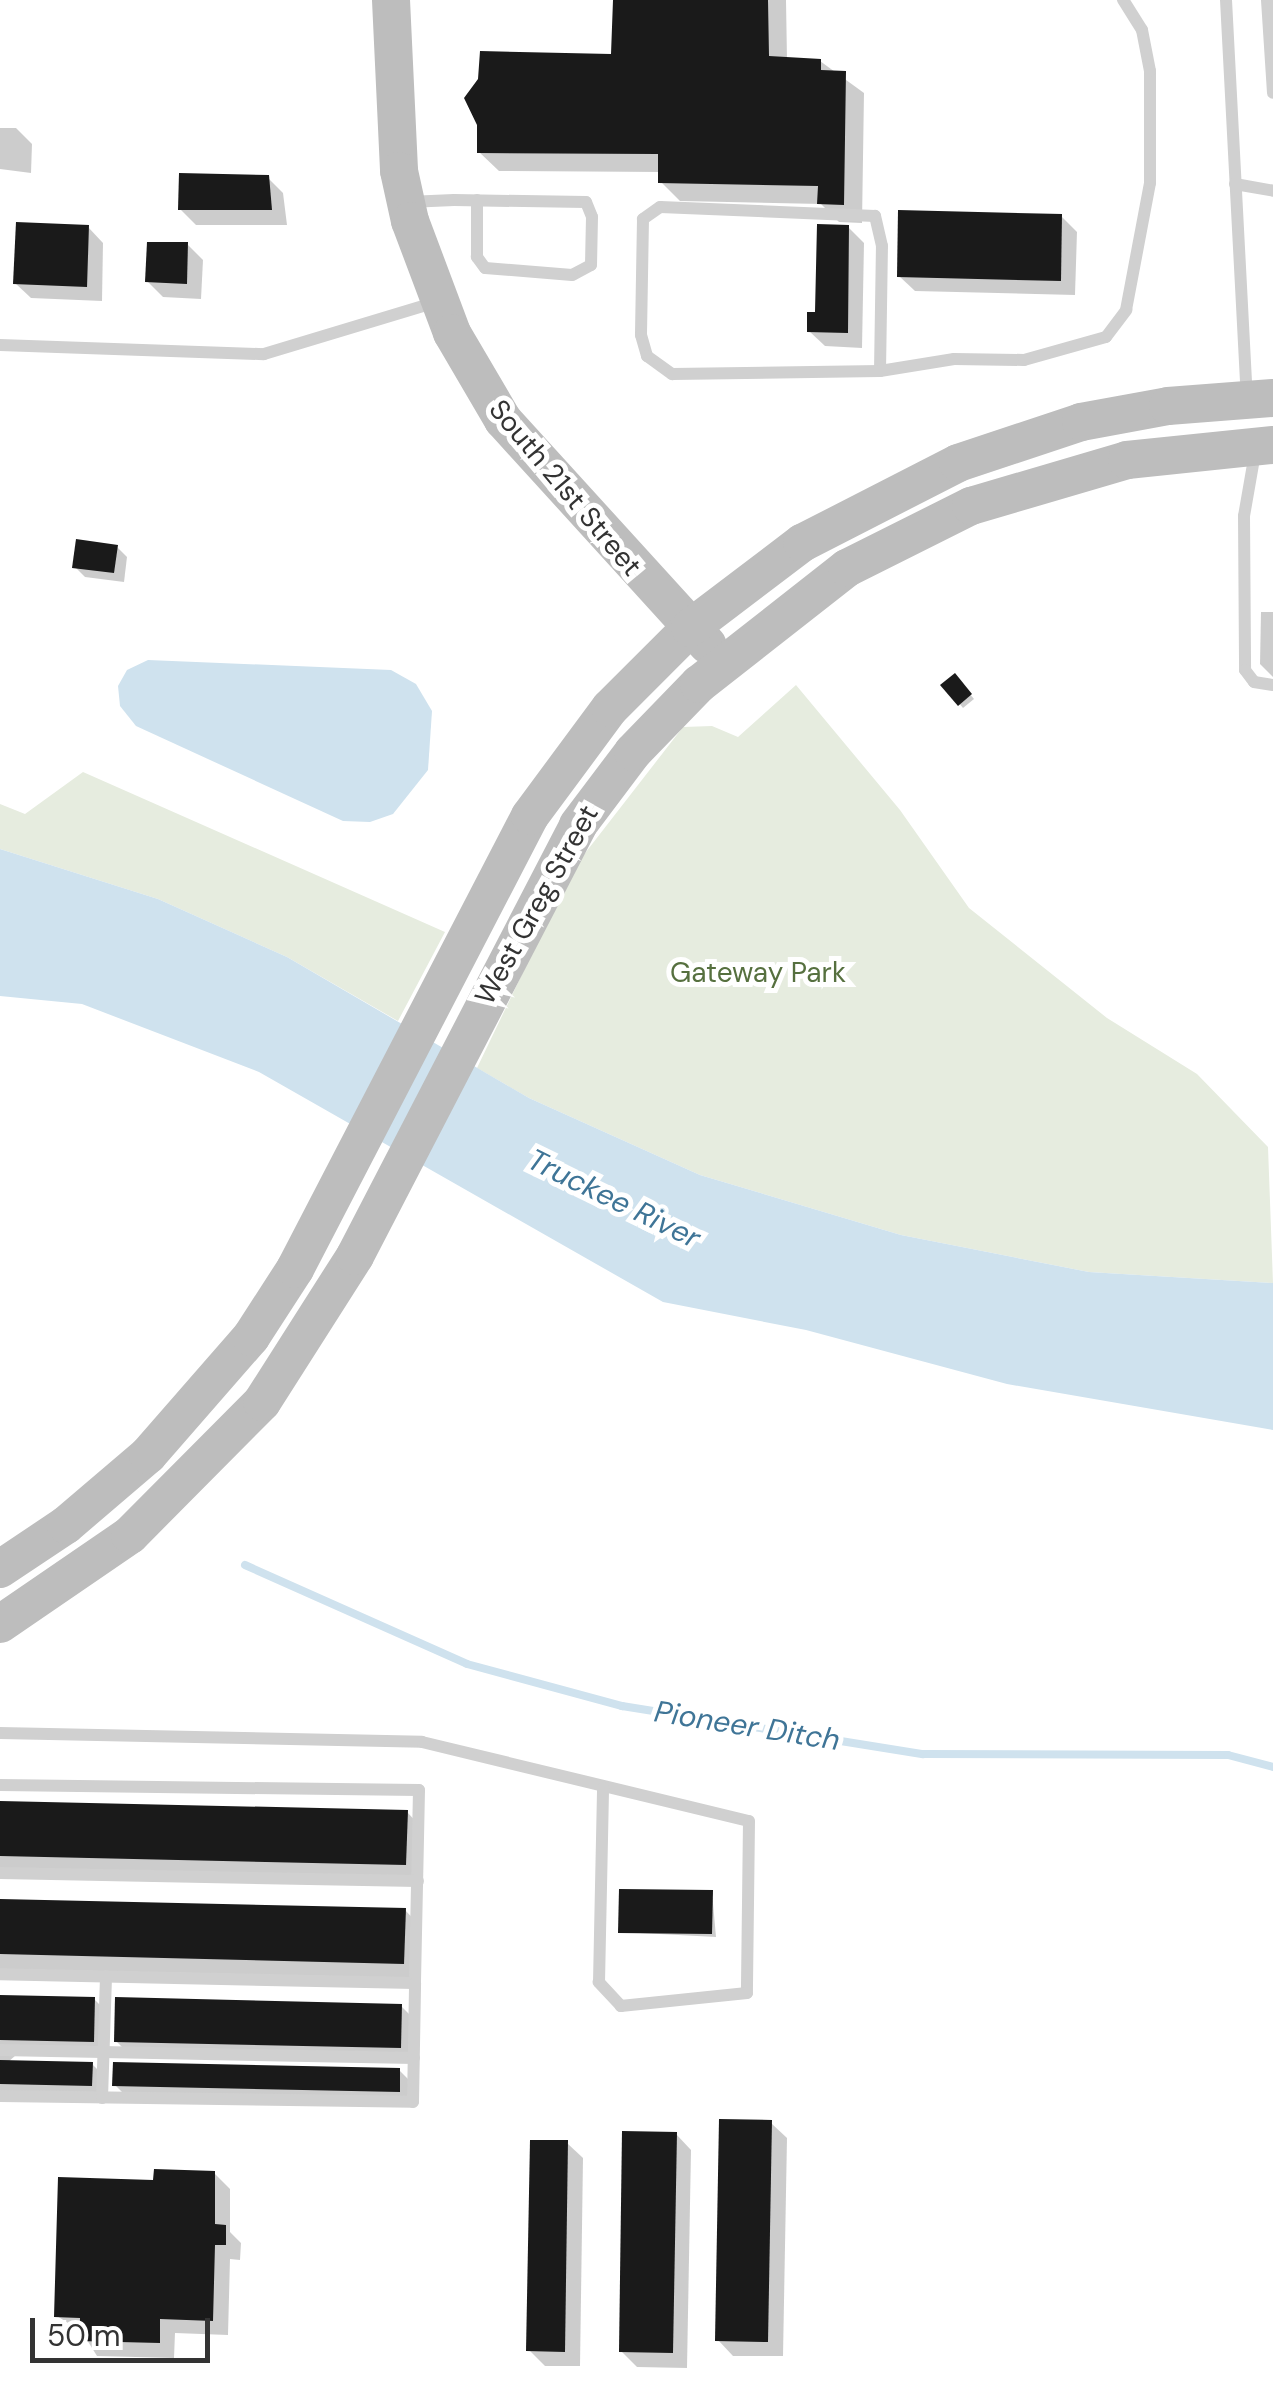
<!DOCTYPE html>
<style>
body{margin:0}
#map{position:relative;width:1273px;height:2393px;overflow:hidden;background:#fff;font-family:"DM Sans",sans-serif}
div>[style]{position:absolute}
.green>*{inset:0;background:#e6ecdf}
.water>*{inset:0;background:#cfe2ee}
.shadow>*{inset:0;background:#0003}
.stream>*{height:8px;margin:-4px;padding:0 4px;transform-origin:4px;border-radius:4px;background:#cfe2ee}
.building>*{inset:0;background:#1a1a1a}
.lane>*{height:12px;margin:-6px;padding:0 6px;transform-origin:6px;border-radius:6px;background:#d0d0d0}
.secondary>*{height:38px;margin:-19px;padding:0 19px;transform-origin:19px;border-radius:19px;background:#bdbdbd}
span{translate:-50% -50%;white-space:nowrap;text-align:center;line-height:1.15;-webkit-text-stroke:10px #fff;paint-order:stroke}
.street-label{font-size:28px;color:#333}
.park-label{font-size:28px;color:#56703f}
.water-label{font-size:30px;color:#3f7597;font-style:italic}
.scale{position:absolute;left:30px;top:2318px;width:180px;height:45px;box-sizing:border-box;border:5px solid #333;border-top:0;padding-left:12px;font-size:30px;line-height:35px;white-space:nowrap;color:#333;-webkit-text-stroke:8px #fff;paint-order:stroke}
</style>
<div id="map">
<div class="green">
<i style="clip-path:polygon(796px 685px,900px 810px,969px 908px,1107px 1018px,1197px 1074px,1268px 1147px,1273px 1283px,1089px 1272px,901px 1235px,700px 1175px,529px 1098px,477px 1068px,572px 870px,683px 727px,712px 726px,738px 737px)"></i>
<i style="clip-path:polygon(83px 772px,445px 932px,398px 1021px,287px 957px,158px 899px,0 849px,0 804px,25px 814px)"></i>
</div>
<div class="water">
<i style="clip-path:polygon(148px 660px,391px 670px,416px 684px,432px 711px,428px 770px,393px 814px,370px 822px,343px 821px,136px 726px,120px 706px,118px 686px,127px 670px)"></i>
<i style="clip-path:polygon(0 849px,158px 899px,287px 957px,529px 1098px,700px 1175px,901px 1235px,1089px 1272px,1273px 1283px,1273px 1430px,1007px 1384px,806px 1330px,663px 1302px,259px 1072px,82px 1004px,0 996px)"></i>
</div>
<div class="shadow">
<i style="clip-path:polygon(615px 0,786px 0,787px 59px,820px 61px,864px 93px,862px 223px,839px 222px,821px 204px,680px 201px,661px 182px,661px 172px,499px 171px,479px 152px,613px 57px)"></i>
<i style="clip-path:polygon(0 128px,16px 128px,32px 144px,31px 173px,0 169px)"></i>
<i style="clip-path:polygon(267px 177px,283px 193px,287px 225px,196px 225px,180px 209px)"></i>
<i style="clip-path:polygon(1061px 216px,1077px 232px,1075px 295px,915px 291px,899px 276px)"></i>
<i style="clip-path:polygon(88px 227px,103px 243px,102px 301px,31px 298px,15px 283px)"></i>
<i style="clip-path:polygon(848px 227px,864px 243px,862px 348px,825px 346px,809px 331px)"></i>
<i style="clip-path:polygon(187px 244px,203px 260px,201px 299px,163px 297px,147px 281px)"></i>
<i style="clip-path:polygon(117px 547px,127px 557px,124px 582px,85px 577px,75px 567px)"></i>
<i style="clip-path:polygon(1261px 612px,1273px 612px,1273px 677px,1260px 664px)"></i>
<i style="clip-path:polygon(955px 676px,974px 699px,963px 708px,944px 685px)"></i>
<i style="clip-path:polygon(0 1803px,407px 1812px,422px 1828px,421px 1880px,0 1870px)"></i>
<i style="clip-path:polygon(712px 1892px,716px 1937px,621px 1932px)"></i>
<i style="clip-path:polygon(0 1901px,405px 1910px,420px 1926px,419px 1978px,0 1969px)"></i>
<i style="clip-path:polygon(0 1997px,94px 1999px,110px 2015px,108px 2056px,16px 2055px,7px 2063px,92px 2064px,108px 2080px,107px 2100px,0 2098px)"></i>
<i style="clip-path:polygon(401px 2006px,417px 2022px,416px 2062px,132px 2057px,116px 2041px)"></i>
<i style="clip-path:polygon(399px 2070px,415px 2086px,414px 2106px,131px 2101px,115px 2085px)"></i>
<i style="clip-path:polygon(771px 2123px,787px 2138px,783px 2356px,733px 2356px,718px 2340px)"></i>
<i style="clip-path:polygon(676px 2134px,691px 2150px,687px 2368px,637px 2367px,621px 2351px)"></i>
<i style="clip-path:polygon(567px 2143px,583px 2158px,580px 2366px,545px 2366px,529px 2350px)"></i>
<i style="clip-path:polygon(214px 2173px,230px 2189px,230px 2232px,241px 2243px,240px 2260px,230px 2259px,228px 2335px,175px 2333px,174px 2358px,97px 2356px,82px 2332px,57px 2316px,156px 2183px)"></i>
</div>
<div class="stream">
<i style="left:245px;top:1565px;width:243px;rotate:24deg"></i>
<i style="left:467px;top:1664px;width:161px;rotate:15.2deg"></i>
<i style="left:622px;top:1706px;width:305px;rotate:9.1deg"></i>
<i style="left:923px;top:1754px;width:305px;rotate:0.2deg"></i>
<i style="left:1228px;top:1755px;width:47px;rotate:14.9deg"></i>
</div>
<div class="building">
<i style="clip-path:polygon(613px 0,768px 0,769px 56px,821px 59px,821px 70px,846px 71px,844px 205px,817px 204px,818px 186px,658px 183px,658px 154px,477px 153px,477px 125px,464px 98px,478px 79px,480px 51px,611px 54px)"></i>
<i style="clip-path:polygon(179px 173px,269px 175px,272px 210px,178px 210px)"></i>
<i style="clip-path:polygon(898px 210px,1062px 214px,1061px 281px,897px 277px)"></i>
<i style="clip-path:polygon(16px 222px,89px 225px,87px 287px,13px 284px)"></i>
<i style="clip-path:polygon(817px 224px,849px 225px,848px 333px,807px 332px,807px 312px,815px 312px)"></i>
<i style="clip-path:polygon(147px 242px,188px 242px,187px 284px,145px 282px)"></i>
<i style="clip-path:polygon(76px 539px,118px 545px,114px 573px,72px 568px)"></i>
<i style="clip-path:polygon(955px 673px,972px 694px,958px 706px,940px 685px)"></i>
<i style="clip-path:polygon(0 1801px,408px 1810px,406px 1865px,0 1856px)"></i>
<i style="clip-path:polygon(619px 1889px,713px 1890px,712px 1934px,618px 1933px)"></i>
<i style="clip-path:polygon(0 1899px,406px 1908px,404px 1964px,0 1954px)"></i>
<i style="clip-path:polygon(0 1995px,95px 1997px,94px 2042px,0 2040px)"></i>
<i style="clip-path:polygon(115px 1997px,402px 2004px,401px 2048px,114px 2042px)"></i>
<i style="clip-path:polygon(0 2060px,93px 2062px,92px 2086px,0 2084px)"></i>
<i style="clip-path:polygon(113px 2062px,400px 2068px,400px 2092px,112px 2086px)"></i>
<i style="clip-path:polygon(719px 2119px,772px 2120px,768px 2342px,715px 2341px)"></i>
<i style="clip-path:polygon(622px 2131px,677px 2132px,673px 2353px,619px 2352px)"></i>
<i style="clip-path:polygon(530px 2140px,568px 2140px,565px 2352px,526px 2351px)"></i>
<i style="clip-path:polygon(154px 2169px,215px 2171px,215px 2224px,226px 2225px,226px 2245px,215px 2245px,213px 2321px,160px 2319px,160px 2343px,79px 2341px,80px 2318px,54px 2317px,58px 2177px,153px 2180px)"></i>
</div>
<div class="lane">
<i style="left:1226px;top:0;width:398px;rotate:87deg"></i>
<i style="left:1267px;top:0;width:93px;rotate:86.3deg"></i>
<i style="left:1235px;top:184px;width:39px;rotate:10deg"></i>
<i style="left:408px;top:202px;width:46px;rotate:-2.5deg"></i>
<i style="left:454px;top:200px;width:132px;rotate:0.9deg"></i>
<i style="left:586px;top:202px;width:16px;rotate:68deg"></i>
<i style="left:592px;top:217px;width:48px;rotate:91.2deg"></i>
<i style="left:591px;top:265px;width:21px;rotate:152deg"></i>
<i style="left:572px;top:275px;width:87px;rotate:-175.4deg"></i>
<i style="left:485px;top:268px;width:14px;rotate:-126deg"></i>
<i style="left:477px;top:257px;width:57px;rotate:-90deg"></i>
<i style="left:0;top:345px;width:264px;rotate:2deg"></i>
<i style="left:264px;top:354px;width:180px;rotate:-16.8deg"></i>
<i style="left:880px;top:371px;width:125px;rotate:-89.1deg"></i>
<i style="left:882px;top:246px;width:31px;rotate:-103deg"></i>
<i style="left:875px;top:216px;width:215px;rotate:-177.6deg"></i>
<i style="left:660px;top:207px;width:21px;rotate:145deg"></i>
<i style="left:643px;top:219px;width:116px;rotate:91deg"></i>
<i style="left:641px;top:335px;width:22px;rotate:74deg"></i>
<i style="left:647px;top:356px;width:31px;rotate:36deg"></i>
<i style="left:672px;top:374px;width:208px;rotate:-0.8deg"></i>
<i style="left:880px;top:371px;width:75px;rotate:-9.2deg"></i>
<i style="left:954px;top:359px;width:70px;rotate:0.8deg"></i>
<i style="left:1024px;top:360px;width:85px;rotate:-15.7deg"></i>
<i style="left:1106px;top:337px;width:34px;rotate:-53deg"></i>
<i style="left:1126px;top:310px;width:129px;rotate:-79.3deg"></i>
<i style="left:1150px;top:183px;width:112px;rotate:-90deg"></i>
<i style="left:1150px;top:71px;width:42px;rotate:-101deg"></i>
<i style="left:1142px;top:30px;width:36px;rotate:-122deg"></i>
<i style="left:1255px;top:453px;width:64px;rotate:99.9deg"></i>
<i style="left:1244px;top:516px;width:154px;rotate:89.6deg"></i>
<i style="left:1245px;top:670px;width:15px;rotate:53deg"></i>
<i style="left:1254px;top:682px;width:19px;rotate:9deg"></i>
<i style="left:0;top:1733px;width:422px;rotate:1.2deg"></i>
<i style="left:422px;top:1742px;width:336px;rotate:13.6deg"></i>
<i style="left:749px;top:1821px;width:172px;rotate:90.7deg"></i>
<i style="left:747px;top:1993px;width:127px;rotate:174.1deg"></i>
<i style="left:621px;top:2006px;width:33px;rotate:-133deg"></i>
<i style="left:599px;top:1982px;width:194px;rotate:-88.8deg"></i>
<i style="left:0;top:1785px;width:419px;rotate:0.7deg"></i>
<i style="left:419px;top:1790px;width:193px;rotate:91.2deg"></i>
<i style="left:415px;top:1983px;width:415px;rotate:-178.8deg"></i>
<i style="left:0;top:1873px;width:418px;rotate:1.1deg"></i>
<i style="left:0;top:2050px;width:414px;rotate:1.1deg"></i>
<i style="left:0;top:2096px;width:413px;rotate:0.8deg"></i>
<i style="left:413px;top:2102px;width:119px;rotate:-89deg"></i>
<i style="left:102px;top:2098px;width:122px;rotate:-88.1deg"></i>
</div>
<div class="secondary">
<i style="left:391px;top:0;width:171px;rotate:87.3deg"></i>
<i style="left:399px;top:171px;width:51px;rotate:77.6deg"></i>
<i style="left:410px;top:221px;width:120px;rotate:69.4deg"></i>
<i style="left:452px;top:333px;width:101px;rotate:59.6deg"></i>
<i style="left:503px;top:420px;width:304px;rotate:47.7deg"></i>
<i style="left:0;top:1569px;width:79px;rotate:-33.7deg"></i>
<i style="left:66px;top:1525px;width:108px;rotate:-40.5deg"></i>
<i style="left:148px;top:1455px;width:157px;rotate:-48.9deg"></i>
<i style="left:251px;top:1337px;width:81px;rotate:-57.1deg"></i>
<i style="left:295px;top:1269px;width:510px;rotate:-62.58deg"></i>
<i style="left:530px;top:816px;width:134px;rotate:-53.5deg"></i>
<i style="left:610px;top:708px;width:113px;rotate:-45deg"></i>
<i style="left:690px;top:628px;width:141px;rotate:-37.2deg"></i>
<i style="left:802px;top:543px;width:175px;rotate:-27.1deg"></i>
<i style="left:958px;top:463px;width:130px;rotate:-18.4deg"></i>
<i style="left:1081px;top:422px;width:88px;rotate:-10.4deg"></i>
<i style="left:1168px;top:406px;width:105px;rotate:-4.4deg"></i>
<i style="left:0;top:1624px;width:158px;rotate:-34.4deg"></i>
<i style="left:130px;top:1535px;width:187px;rotate:-45.2deg"></i>
<i style="left:262px;top:1402px;width:173px;rotate:-57.5deg"></i>
<i style="left:355px;top:1256px;width:485px;rotate:-62.6deg"></i>
<i style="left:578px;top:825px;width:91px;rotate:-53deg"></i>
<i style="left:633px;top:752px;width:95px;rotate:-45.9deg"></i>
<i style="left:699px;top:684px;width:188px;rotate:-38.1deg"></i>
<i style="left:847px;top:568px;width:139px;rotate:-26.6deg"></i>
<i style="left:971px;top:506px;width:163px;rotate:-16.4deg"></i>
<i style="left:1127px;top:460px;width:147px;rotate:-5.9deg"></i>
</div>
<div class="street-label">
<span style="left:565px;top:488px;rotate:50deg">South 21st Street</span>
<span style="left:537px;top:905px;rotate:-61deg">West Greg Street</span>
</div>
<div class="park-label">
<span style="left:758px;top:973px">Gateway Park</span>
</div>
<div class="water-label">
<span style="left:614px;top:1199px;rotate:26deg">Truckee River</span>
<span style="left:747px;top:1726px;rotate:9deg">Pioneer Ditch</span>
</div>
<div class="scale">50 m</div>
</div>
